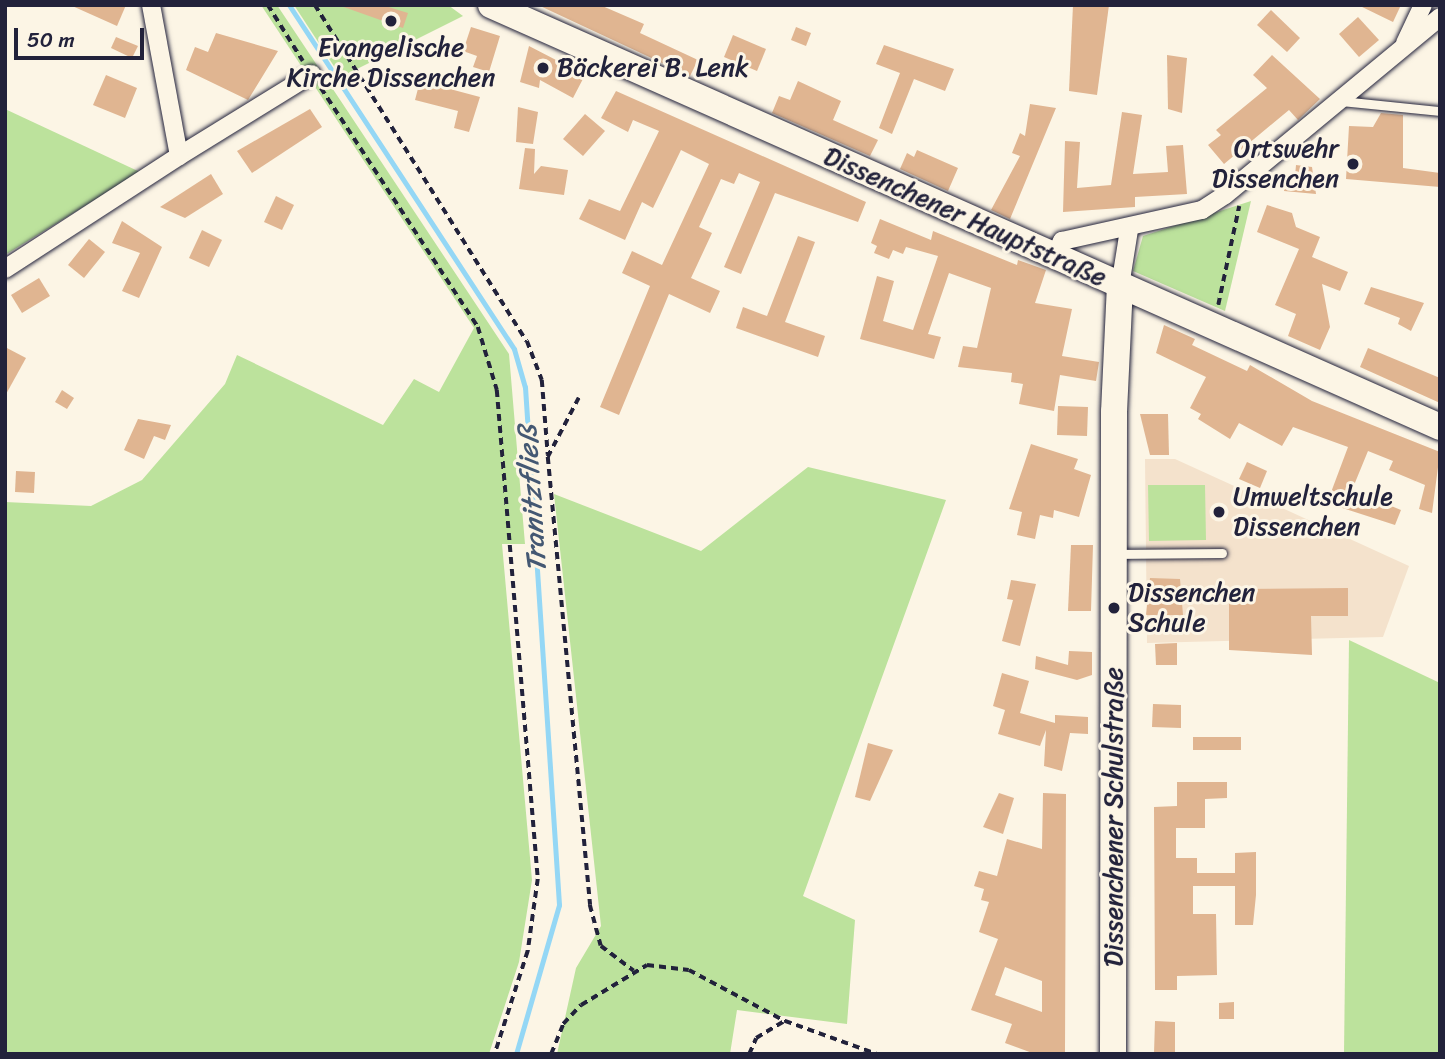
<!DOCTYPE html>
<meta charset="utf-8">
<style>
body{margin:0}
#map{position:relative;width:1445px;height:1059px;overflow:hidden;background:#fcf5e5;font-family:Sriracha,sans-serif}
div>[style]{position:absolute}
.built>*{inset:0;background:#f4e2cc}
.green>*{inset:0;background:#bce29c}
.stream>*{height:5px;margin:-2.5px;padding:0 2.5px;transform-origin:2.5px;border-radius:2.5px;background:#94d7f5}
.building>*{inset:0;background:#e0b591}
.path>*{height:3.5px;margin-top:-1.75px;transform-origin:0;background:repeating-linear-gradient(90deg,#22223b 0 7px,transparent 0 12px)}
.roads{filter:drop-shadow(0 0 2px #22223b) drop-shadow(0 0 2px #22223b)}
.lane>*{height:9px;margin:-4.5px;padding:0 4.5px;transform-origin:4.5px;border-radius:4.5px;background:#fcf5e5}
.street>*{height:18px;margin:-9px;padding:0 9px;transform-origin:9px;border-radius:9px;background:#fcf5e5}
.secondary>*{height:26px;margin:-13px;padding:0 13px;transform-origin:13px;border-radius:13px;background:#fcf5e5}
.dots>*{width:19px;height:19px;translate:-50% -50%;box-sizing:border-box;border:4px solid #fcf5e5;border-radius:50%}
span{translate:-50% -50%;white-space:nowrap;text-align:center;line-height:1.15;-webkit-text-stroke:6px #fcf5e5;paint-order:stroke}
.poi-label{font-size:26px;color:#22223b}
.left{translate:0 -50%;text-align:left}
.right{translate:-100% -50%;text-align:right}
.street-label{font-size:26px;color:#22223b}
.water-label{font-size:28px;color:#445873;font-style:italic}
.frame{position:absolute;inset:0;border:7px solid #22223b;pointer-events:none}
.scale{position:absolute;left:14px;top:28px;width:130px;height:32px;box-sizing:border-box;border:4px solid #22223b;border-top:0;padding-left:9px;font-size:21px;line-height:24px;white-space:nowrap;color:#22223b;-webkit-text-stroke:5px #fcf5e5;paint-order:stroke}
</style>
<div id="map">
<div class="built">
<i style="clip-path:polygon(1145px 459px,1175px 459px,1409px 566px,1383px 637px,1147px 643px)"></i>
</div>
<div class="green">
<i style="clip-path:polygon(261px 5px,277px 5px,509px 354px,525px 544px,502px 544px,532px 880px,519px 962px,489px 1054px,5px 1054px,5px 502px,91px 506px,142px 480px,225px 384px,237px 355px,383px 425px,414px 379px,439px 392px,474px 328px)"></i>
<i style="clip-path:polygon(294px 5px,448px 5px,463px 16px,341px 77px)"></i>
<i style="clip-path:polygon(5px 109px,140px 172px,5px 255px)"></i>
<i style="clip-path:polygon(1251px 201px,1225px 311px,1133px 271px,1143px 236px)"></i>
<i style="clip-path:polygon(808px 467px,946px 500px,803px 896px,855px 920px,847px 1024px,737px 1010px,730px 1054px,557px 1054px,576px 968px,601px 926px,554px 494px,701px 551px)"></i>
<i style="clip-path:polygon(1148px 485px,1205px 485px,1206px 540px,1149px 541px)"></i>
<i style="clip-path:polygon(1349px 640px,1440px 683px,1440px 1054px,1344px 1054px)"></i>
</div>
<div class="stream">
<i style="left:289px;top:5px;width:411px;rotate:56.8deg"></i>
<i style="left:514px;top:349px;width:40px;rotate:74deg"></i>
<i style="left:525px;top:387px;width:519px;rotate:86.24deg"></i>
<i style="left:559px;top:905px;width:155px;rotate:106.1deg"></i>
</div>
<div class="building">
<i style="clip-path:polygon(70px 5px,126px 5px,117px 26px)"></i>
<i style="clip-path:polygon(338px 5px,382px 5px,408px 13px,403px 28px)"></i>
<i style="clip-path:polygon(538px 5px,600px 5px,644px 24px,640px 33px,698px 60px,690px 76px)"></i>
<i style="clip-path:polygon(1073px 5px,1109px 5px,1097px 95px,1069px 91px)"></i>
<i style="clip-path:polygon(1358px 5px,1401px 5px,1393px 22px)"></i>
<i style="clip-path:polygon(1271px 10px,1300px 38px,1287px 52px,1257px 25px)"></i>
<i style="clip-path:polygon(1358px 17px,1379px 40px,1359px 57px,1339px 34px)"></i>
<i style="clip-path:polygon(471px 27px,500px 36px,489px 72px,473px 67px,477px 56px,463px 51px)"></i>
<i style="clip-path:polygon(796px 27px,811px 33px,806px 46px,791px 40px)"></i>
<i style="clip-path:polygon(216px 33px,278px 51px,248px 100px,186px 70px,195px 47px,208px 52px)"></i>
<i style="clip-path:polygon(733px 35px,766px 49px,757px 71px,724px 57px)"></i>
<i style="clip-path:polygon(116px 37px,138px 46px,132px 58px,111px 48px)"></i>
<i style="clip-path:polygon(884px 45px,954px 69px,945px 91px,914px 79px,892px 134px,879px 128px,900px 73px,876px 64px)"></i>
<i style="clip-path:polygon(529px 46px,585px 75px,573px 98px,540px 80px,539px 88px,520px 82px)"></i>
<i style="clip-path:polygon(1167px 55px,1187px 58px,1182px 113px,1168px 109px)"></i>
<i style="clip-path:polygon(1272px 55px,1320px 99px,1298px 120px,1289px 110px,1224px 164px,1208px 145px,1221px 135px,1216px 130px,1267px 88px,1253px 75px)"></i>
<i style="clip-path:polygon(106px 75px,137px 88px,125px 118px,93px 105px)"></i>
<i style="clip-path:polygon(420px 81px,480px 97px,469px 132px,454px 128px,458px 111px,415px 100px)"></i>
<i style="clip-path:polygon(798px 81px,841px 101px,833px 120px,878px 140px,870px 156px,772px 113px,779px 96px,790px 100px)"></i>
<i style="clip-path:polygon(616px 91px,866px 202px,858px 222px,775px 193px,741px 274px,724px 267px,760px 182px,739px 173px,734px 184px,721px 179px,699px 227px,712px 233px,691px 278px,720px 291px,710px 313px,669px 294px,619px 415px,600px 407px,650px 286px,622px 273px,632px 251px,662px 265px,709px 164px,681px 150px,653px 208px,642px 202px,625px 240px,579px 219px,589px 199px,620px 211px,659px 131px,633px 120px,628px 132px,601px 118px)"></i>
<i style="clip-path:polygon(1030px 104px,1056px 108px,1010px 219px,991px 210px,1020px 156px,1012px 153px,1020px 133px,1025px 136px)"></i>
<i style="clip-path:polygon(518px 107px,538px 112px,533px 144px,516px 142px)"></i>
<i style="clip-path:polygon(310px 109px,322px 127px,252px 173px,237px 151px)"></i>
<i style="clip-path:polygon(1122px 112px,1142px 115px,1133px 174px,1168px 172px,1166px 146px,1183px 145px,1187px 194px,1135px 197px,1135px 207px,1063px 212px,1065px 141px,1080px 142px,1077px 188px,1111px 185px)"></i>
<i style="clip-path:polygon(1381px 113px,1403px 115px,1403px 168px,1440px 173px,1440px 187px,1346px 179px,1349px 126px,1373px 127px)"></i>
<i style="clip-path:polygon(585px 114px,605px 131px,583px 156px,563px 139px)"></i>
<i style="clip-path:polygon(525px 148px,535px 149px,534px 174px,541px 166px,568px 170px,564px 195px,519px 189px)"></i>
<i style="clip-path:polygon(917px 150px,958px 168px,948px 191px,900px 169px,907px 153px,914px 157px)"></i>
<i style="clip-path:polygon(1296px 165px,1312px 167px,1316px 194px,1284px 191px,1286px 175px,1295px 176px)"></i>
<i style="clip-path:polygon(211px 174px,223px 194px,185px 218px,160px 207px)"></i>
<i style="clip-path:polygon(276px 196px,294px 205px,282px 230px,264px 222px)"></i>
<i style="clip-path:polygon(1267px 205px,1292px 213px,1296px 227px,1320px 237px,1312px 257px,1348px 272px,1340px 291px,1322px 284px,1330px 327px,1320px 350px,1288px 336px,1296px 314px,1275px 305px,1299px 249px,1257px 232px)"></i>
<i style="clip-path:polygon(880px 219px,931px 240px,933px 231px,1017px 265px,1018px 260px,1046px 270px,1035px 303px,1072px 309px,1062px 356px,1099px 362px,1096px 381px,1060px 375px,1054px 411px,1019px 404px,1023px 384px,1011px 382px,1012px 373px,958px 367px,963px 346px,977px 348px,991px 288px,949px 273px,928px 334px,941px 337px,934px 359px,860px 339px,877px 276px,894px 281px,883px 321px,913px 330px,938px 256px,906px 247px,903px 254px,893px 250px,889px 259px,874px 253px,877px 246px,871px 243px)"></i>
<i style="clip-path:polygon(122px 221px,162px 247px,139px 298px,122px 291px,140px 253px,112px 243px)"></i>
<i style="clip-path:polygon(202px 230px,222px 240px,209px 267px,189px 258px)"></i>
<i style="clip-path:polygon(798px 236px,815px 242px,785px 322px,825px 336px,818px 357px,736px 328px,743px 307px,767px 316px)"></i>
<i style="clip-path:polygon(89px 239px,105px 252px,84px 278px,68px 265px)"></i>
<i style="clip-path:polygon(39px 278px,50px 296px,22px 313px,11px 295px)"></i>
<i style="clip-path:polygon(1371px 287px,1424px 303px,1411px 331px,1398px 324px,1400px 318px,1364px 304px)"></i>
<i style="clip-path:polygon(1164px 325px,1195px 339px,1192px 345px,1247px 371px,1250px 365px,1312px 401px,1440px 452px,1432px 513px,1419px 509px,1425px 485px,1389px 470px,1393px 461px,1368px 451px,1352px 490px,1401px 510px,1395px 525px,1327px 503px,1348px 447px,1293px 427px,1282px 446px,1239px 423px,1230px 439px,1198px 419px,1201px 414px,1190px 408px,1206px 377px,1156px 353px)"></i>
<i style="clip-path:polygon(5px 347px,26px 358px,5px 396px)"></i>
<i style="clip-path:polygon(1368px 348px,1440px 378px,1440px 403px,1360px 367px)"></i>
<i style="clip-path:polygon(62px 390px,74px 398px,67px 409px,55px 402px)"></i>
<i style="clip-path:polygon(1058px 406px,1088px 407px,1087px 436px,1057px 435px)"></i>
<i style="clip-path:polygon(1140px 414px,1168px 414px,1169px 455px,1150px 455px)"></i>
<i style="clip-path:polygon(138px 419px,171px 425px,165px 440px,154px 436px,144px 459px,124px 450px)"></i>
<i style="clip-path:polygon(1031px 444px,1078px 459px,1074px 469px,1091px 475px,1079px 517px,1054px 510px,1053px 518px,1040px 515px,1035px 539px,1017px 535px,1022px 512px,1009px 509px)"></i>
<i style="clip-path:polygon(1247px 462px,1267px 471px,1260px 488px,1239px 479px)"></i>
<i style="clip-path:polygon(16px 471px,35px 472px,34px 493px,15px 492px)"></i>
<i style="clip-path:polygon(1071px 545px,1093px 545px,1091px 611px,1068px 611px)"></i>
<i style="clip-path:polygon(1150px 578px,1180px 579px,1183px 615px,1146px 615px)"></i>
<i style="clip-path:polygon(1011px 580px,1036px 584px,1020px 646px,1002px 641px,1013px 600px,1007px 599px)"></i>
<i style="clip-path:polygon(1348px 588px,1348px 616px,1311px 616px,1312px 655px,1229px 650px,1229px 589px)"></i>
<i style="clip-path:polygon(1177px 643px,1177px 665px,1156px 665px,1155px 644px)"></i>
<i style="clip-path:polygon(1069px 651px,1092px 652px,1092px 675px,1077px 680px,1035px 669px,1036px 656px,1068px 665px)"></i>
<i style="clip-path:polygon(1002px 673px,1029px 681px,1020px 713px,1055px 723px,1055px 715px,1088px 717px,1088px 734px,1070px 733px,1062px 771px,1044px 766px,1046px 730px,1040px 746px,998px 734px,1005px 710px,993px 706px)"></i>
<i style="clip-path:polygon(1153px 704px,1181px 705px,1181px 728px,1152px 727px)"></i>
<i style="clip-path:polygon(1193px 737px,1241px 737px,1241px 750px,1193px 750px)"></i>
<i style="clip-path:polygon(868px 743px,893px 750px,870px 801px,855px 797px)"></i>
<i style="clip-path:polygon(1177px 782px,1227px 782px,1227px 798px,1205px 799px,1205px 828px,1176px 828px,1176px 858px,1197px 858px,1197px 873px,1235px 873px,1235px 853px,1256px 852px,1256px 895px,1253px 925px,1235px 925px,1235px 886px,1193px 886px,1193px 914px,1216px 914px,1217px 975px,1177px 976px,1177px 990px,1155px 990px,1154px 807px,1177px 806px)"></i>
<i style="clip-path:polygon(999px 793px,1014px 798px,1003px 834px,983px 827px)"></i>
<i style="clip-path:polygon(evenodd,1043px 793px,1066px 794px,1065px 1054px,1035px 1054px,1005px 1043px,1012px 1024px,971px 1010px,998px 939px,979px 932px,989px 902px,981px 900px,984px 889px,974px 886px,979px 871px,997px 876px,1007px 839px,1042px 849px,1043px 793px,1005px 967px,1042px 981px,1042px 1012px,995px 995px,1005px 967px)"></i>
<i style="clip-path:polygon(1234px 1002px,1234px 1019px,1219px 1019px,1219px 1003px)"></i>
<i style="clip-path:polygon(1155px 1021px,1175px 1022px,1175px 1054px,1154px 1054px)"></i>
</div>
<div class="path">
<i style="left:268px;top:5px;width:66px;rotate:58deg"></i>
<i style="left:315px;top:5px;width:397px;rotate:57.8deg"></i>
<i style="left:527px;top:341px;width:42px;rotate:69deg"></i>
<i style="left:542px;top:380px;width:75px;rotate:85.4deg"></i>
<i style="left:321px;top:88px;width:286px;rotate:56.7deg"></i>
<i style="left:478px;top:327px;width:66px;rotate:73.2deg"></i>
<i style="left:497px;top:390px;width:491px;rotate:85.2deg"></i>
<i style="left:538px;top:879px;width:73px;rotate:97.9deg"></i>
<i style="left:528px;top:951px;width:108px;rotate:107.8deg"></i>
<i style="left:1218px;top:305px;width:101px;rotate:-78deg"></i>
<i style="left:579px;top:398px;width:67px;rotate:117.7deg"></i>
<i style="left:548px;top:457px;width:450px;rotate:84.6deg"></i>
<i style="left:590px;top:905px;width:42px;rotate:75deg"></i>
<i style="left:601px;top:946px;width:41px;rotate:37.1deg"></i>
<i style="left:551px;top:1054px;width:32px;rotate:-68deg"></i>
<i style="left:563px;top:1024px;width:26px;rotate:-47deg"></i>
<i style="left:581px;top:1005px;width:77px;rotate:-31.2deg"></i>
<i style="left:647px;top:965px;width:42px;rotate:6.8deg"></i>
<i style="left:689px;top:970px;width:109px;rotate:28deg"></i>
<i style="left:785px;top:1021px;width:98px;rotate:19.7deg"></i>
<i style="left:749px;top:1054px;width:17px;rotate:-66deg"></i>
<i style="left:756px;top:1038px;width:33px;rotate:-31deg"></i>
</div>
<div class="roads">
<div class="lane">
<i style="left:1341px;top:101px;width:100px;rotate:5.8deg"></i>
<i style="left:1115px;top:554px;width:107px;rotate:-0.5deg"></i>
</div>
<div class="street">
<i style="left:1405px;top:43px;width:42px;rotate:-64.7deg"></i>
<i style="left:179px;top:156px;width:156px;rotate:-31.7deg"></i>
<i style="left:1054px;top:258px;width:19px;rotate:-65deg"></i>
<i style="left:1062px;top:241px;width:143px;rotate:-12.5deg"></i>
<i style="left:1202px;top:210px;width:27px;rotate:-33deg"></i>
<i style="left:1225px;top:195px;width:279px;rotate:-39.6deg"></i>
<i style="left:5px;top:269px;width:207px;rotate:-33deg"></i>
<i style="left:179px;top:156px;width:154px;rotate:-100.5deg"></i>
<i style="left:1120px;top:286px;width:57px;rotate:-80.9deg"></i>
</div>
<div class="secondary">
<i style="left:491px;top:5px;width:1039px;rotate:23.97deg"></i>
<i style="left:1113px;top:1054px;width:642px;rotate:-89.91deg"></i>
<i style="left:1114px;top:412px;width:126px;rotate:-87.3deg"></i>
</div>
</div>
<div class="dots">
<i style="left:391px;top:21px;background:#22223b"></i>
<i style="left:543px;top:68px;background:#22223b"></i>
<i style="left:1353px;top:164px;background:#22223b"></i>
<i style="left:1219px;top:512px;background:#22223b"></i>
<i style="left:1114px;top:608px;background:#22223b"></i>
</div>
<div class="poi-label">
<span style="left:391px;top:63px">Evangelische<br>Kirche Dissenchen</span>
<span class="left" style="left:557px;top:68px">Bäckerei B. Lenk</span>
<span class="right" style="left:1339px;top:164px">Ortswehr<br>Dissenchen</span>
<span class="left" style="left:1233px;top:512px">Umweltschule<br>Dissenchen</span>
<span class="left" style="left:1128px;top:608px">Dissenchen<br>Schule</span>
</div>
<div class="street-label">
<span style="left:965px;top:217px;rotate:24deg">Dissenchener Hauptstraße</span>
<span style="left:1114px;top:817px;rotate:-90deg">Dissenchener Schulstraße</span>
</div>
<div class="water-label">
<span style="left:532px;top:499px;rotate:-94deg">Tranitzfließ</span>
</div>
<div class="frame"></div>
<div class="scale">50 m</div>
</div>
